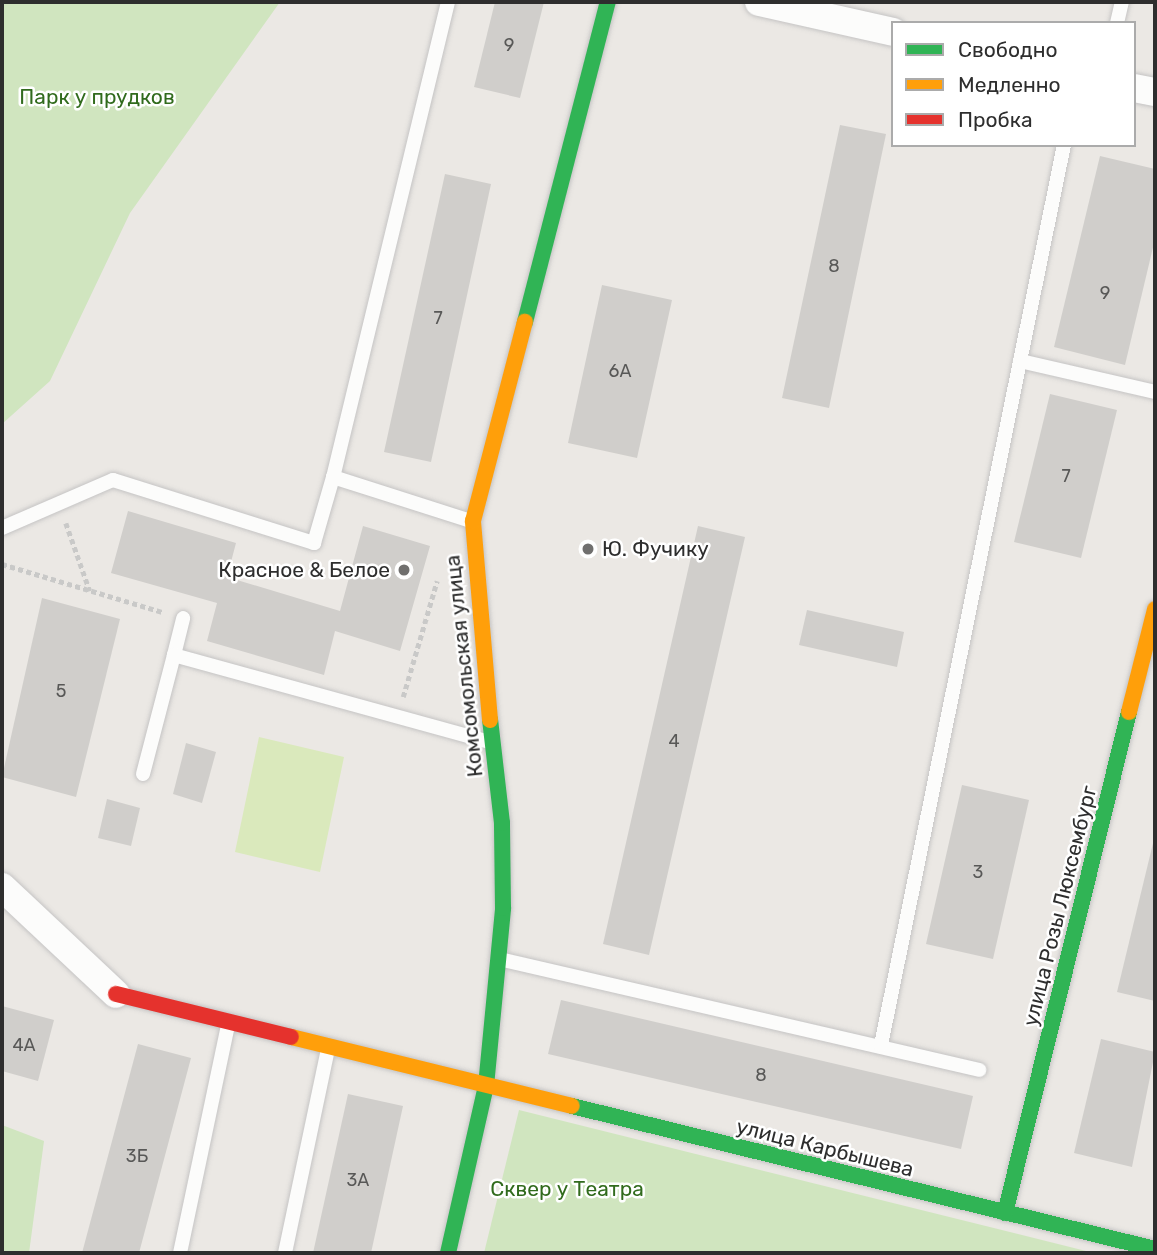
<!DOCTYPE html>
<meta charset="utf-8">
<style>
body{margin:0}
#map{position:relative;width:1157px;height:1255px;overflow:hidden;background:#ebe8e4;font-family:Rubik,sans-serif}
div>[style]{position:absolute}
.green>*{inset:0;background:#d0e5bf}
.pitch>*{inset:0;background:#dae9bc}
.building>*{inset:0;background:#d0cecb}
.path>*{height:4.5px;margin-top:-2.25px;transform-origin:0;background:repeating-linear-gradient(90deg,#c9c9c8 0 5px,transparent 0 8.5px)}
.roads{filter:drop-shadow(0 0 2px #c5c4c4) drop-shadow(0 0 2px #c5c4c4)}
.lane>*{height:14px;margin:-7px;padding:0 7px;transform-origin:7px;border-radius:7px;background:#fcfcfb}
.street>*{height:28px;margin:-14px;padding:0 14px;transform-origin:14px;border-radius:14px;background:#fcfcfb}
.fast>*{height:16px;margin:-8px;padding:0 8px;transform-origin:8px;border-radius:8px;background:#30b455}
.slow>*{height:16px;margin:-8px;padding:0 8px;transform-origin:8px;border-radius:8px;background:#ff9f0a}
.jam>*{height:16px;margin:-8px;padding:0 8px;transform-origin:8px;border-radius:8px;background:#e5322d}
.dots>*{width:19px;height:19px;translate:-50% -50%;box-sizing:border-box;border:4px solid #fff;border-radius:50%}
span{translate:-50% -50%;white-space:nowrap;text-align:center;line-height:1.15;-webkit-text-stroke:5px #fff;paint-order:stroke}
.number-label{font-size:18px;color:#585857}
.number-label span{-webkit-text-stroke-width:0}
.park-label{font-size:21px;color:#316b1d}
.poi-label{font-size:21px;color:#2e2e2e}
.left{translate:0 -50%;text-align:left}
.right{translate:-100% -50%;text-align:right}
.street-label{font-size:21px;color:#2e2e2e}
.frame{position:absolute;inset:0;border:4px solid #2e2e2e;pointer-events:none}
.legend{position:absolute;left:891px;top:21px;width:245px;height:126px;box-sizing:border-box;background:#fff;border:2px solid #ababab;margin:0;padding:9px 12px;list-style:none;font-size:21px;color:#2e2e2e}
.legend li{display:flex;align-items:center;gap:14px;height:35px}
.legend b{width:35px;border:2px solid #ababab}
</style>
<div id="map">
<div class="green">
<i style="clip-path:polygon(2px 2px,280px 2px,130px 213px,50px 381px,2px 424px)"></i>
<i style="clip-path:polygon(519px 1110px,1094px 1253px,484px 1253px)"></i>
<i style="clip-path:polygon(2px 1125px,44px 1141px,29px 1253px,2px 1253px)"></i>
</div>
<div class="pitch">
<i style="clip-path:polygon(259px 737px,344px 757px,320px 872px,235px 852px)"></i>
</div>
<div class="building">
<i style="clip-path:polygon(495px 2px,544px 2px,520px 98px,474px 87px)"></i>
<i style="clip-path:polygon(840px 125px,886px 134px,829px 408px,782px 398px)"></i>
<i style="clip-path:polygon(1100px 156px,1155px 169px,1155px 239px,1125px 365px,1054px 347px)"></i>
<i style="clip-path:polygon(445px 174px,491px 184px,431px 462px,384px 452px)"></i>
<i style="clip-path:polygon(602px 285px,672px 300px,637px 458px,568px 443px)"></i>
<i style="clip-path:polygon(1050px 394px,1117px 410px,1081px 558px,1014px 542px)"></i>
<i style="clip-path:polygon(128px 511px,236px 543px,227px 577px,340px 611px,363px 526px,430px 546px,400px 651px,335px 631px,324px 675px,207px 641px,217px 603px,111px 573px)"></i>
<i style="clip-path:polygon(698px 526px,745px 537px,649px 955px,603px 944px)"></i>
<i style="clip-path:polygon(42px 598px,120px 619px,76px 797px,2px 777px)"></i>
<i style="clip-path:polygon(807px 610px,904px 632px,897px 667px,799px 645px)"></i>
<i style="clip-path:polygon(186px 743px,216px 752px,202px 803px,173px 794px)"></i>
<i style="clip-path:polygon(962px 785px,1029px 800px,993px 959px,926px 944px)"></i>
<i style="clip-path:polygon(107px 799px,140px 808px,131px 846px,98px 838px)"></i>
<i style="clip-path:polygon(1154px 839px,1155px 839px,1155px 1001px,1117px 992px)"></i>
<i style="clip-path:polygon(561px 1000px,973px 1096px,961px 1149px,548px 1054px)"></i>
<i style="clip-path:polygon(2px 1006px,54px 1020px,38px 1081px,2px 1071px)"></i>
<i style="clip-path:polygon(1101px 1039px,1155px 1052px,1132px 1167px,1074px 1153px)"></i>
<i style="clip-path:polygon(138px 1044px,191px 1058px,139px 1253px,82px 1253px)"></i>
<i style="clip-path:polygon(348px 1094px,403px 1106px,371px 1253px,313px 1253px)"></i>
</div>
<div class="path">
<i style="left:66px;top:523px;width:72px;rotate:70.6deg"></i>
<i style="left:2px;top:564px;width:167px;rotate:16.7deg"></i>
<i style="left:403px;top:697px;width:121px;rotate:-73.7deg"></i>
</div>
<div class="roads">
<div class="lane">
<i style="left:448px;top:2px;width:489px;rotate:103.6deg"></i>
<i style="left:333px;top:477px;width:145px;rotate:17.7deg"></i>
<i style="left:1117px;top:23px;width:22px;rotate:-77deg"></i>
<i style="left:1020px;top:361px;width:139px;rotate:12.9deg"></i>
<i style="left:2px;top:528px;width:121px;rotate:-23.4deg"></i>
<i style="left:113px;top:480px;width:211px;rotate:17.4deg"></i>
<i style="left:314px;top:543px;width:69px;rotate:-73.9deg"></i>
<i style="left:174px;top:655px;width:38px;rotate:-76deg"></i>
<i style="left:143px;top:774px;width:123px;rotate:-75.4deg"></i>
<i style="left:174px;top:655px;width:327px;rotate:15.4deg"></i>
<i style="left:499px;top:959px;width:493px;rotate:13deg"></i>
<i style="left:881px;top:1045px;width:918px;rotate:-78.51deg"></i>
<i style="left:180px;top:1253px;width:233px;rotate:-78.1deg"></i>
<i style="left:285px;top:1253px;width:208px;rotate:-78.1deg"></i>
</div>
<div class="street">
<i style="left:759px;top:2px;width:137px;rotate:12.6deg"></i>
<i style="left:1134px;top:88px;width:21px;rotate:11deg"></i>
<i style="left:2px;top:887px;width:156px;rotate:43.2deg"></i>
</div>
<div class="fast">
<i style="left:525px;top:322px;width:331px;rotate:-75.5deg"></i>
<i style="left:572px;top:1106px;width:600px;rotate:13.78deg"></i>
<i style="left:1005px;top:1213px;width:516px;rotate:-76.1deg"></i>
<i style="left:448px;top:1253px;width:171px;rotate:-77.2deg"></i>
<i style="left:486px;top:1086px;width:179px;rotate:-84.5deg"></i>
<i style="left:503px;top:908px;width:85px;rotate:-90.7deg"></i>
<i style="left:502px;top:823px;width:104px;rotate:-96.6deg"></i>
</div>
<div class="slow">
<i style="left:1129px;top:712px;width:106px;rotate:-75.8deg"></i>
<i style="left:490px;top:720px;width:200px;rotate:-94.9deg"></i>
<i style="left:473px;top:521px;width:206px;rotate:-75.4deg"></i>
<i style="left:291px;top:1037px;width:289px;rotate:13.8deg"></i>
</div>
<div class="jam">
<i style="left:116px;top:994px;width:180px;rotate:13.8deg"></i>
</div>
</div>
<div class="dots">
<i style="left:588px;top:549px;background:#706f6e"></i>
<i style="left:404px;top:570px;background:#706f6e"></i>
</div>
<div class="number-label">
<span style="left:509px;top:45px">9</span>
<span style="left:834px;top:266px">8</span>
<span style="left:1105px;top:293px">9</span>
<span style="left:438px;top:318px">7</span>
<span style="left:620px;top:371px">6А</span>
<span style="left:1066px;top:476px">7</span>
<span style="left:61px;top:691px">5</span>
<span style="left:674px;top:741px">4</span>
<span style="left:978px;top:872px">3</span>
<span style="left:24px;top:1045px">4А</span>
<span style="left:761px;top:1075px">8</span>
<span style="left:137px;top:1156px">3Б</span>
<span style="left:358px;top:1180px">3А</span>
</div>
<div class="park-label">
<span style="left:97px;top:97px">Парк у прудков</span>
<span style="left:567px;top:1189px">Сквер у Театра</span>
</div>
<div class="poi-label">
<span class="left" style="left:602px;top:549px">Ю. Фучику</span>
<span class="right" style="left:390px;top:570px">Красное &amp; Белое</span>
</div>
<div class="street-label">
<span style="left:464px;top:666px;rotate:-96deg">Комсомольская улица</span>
<span style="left:1060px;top:906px;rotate:-76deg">улица Розы Люксембург</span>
<span style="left:825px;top:1148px;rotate:14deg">улица Карбышева</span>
</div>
<div class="frame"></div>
<ul class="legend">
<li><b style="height:9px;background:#30b455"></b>Свободно</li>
<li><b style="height:9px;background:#ff9f0a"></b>Медленно</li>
<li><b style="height:9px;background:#e5322d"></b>Пробка</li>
</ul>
</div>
